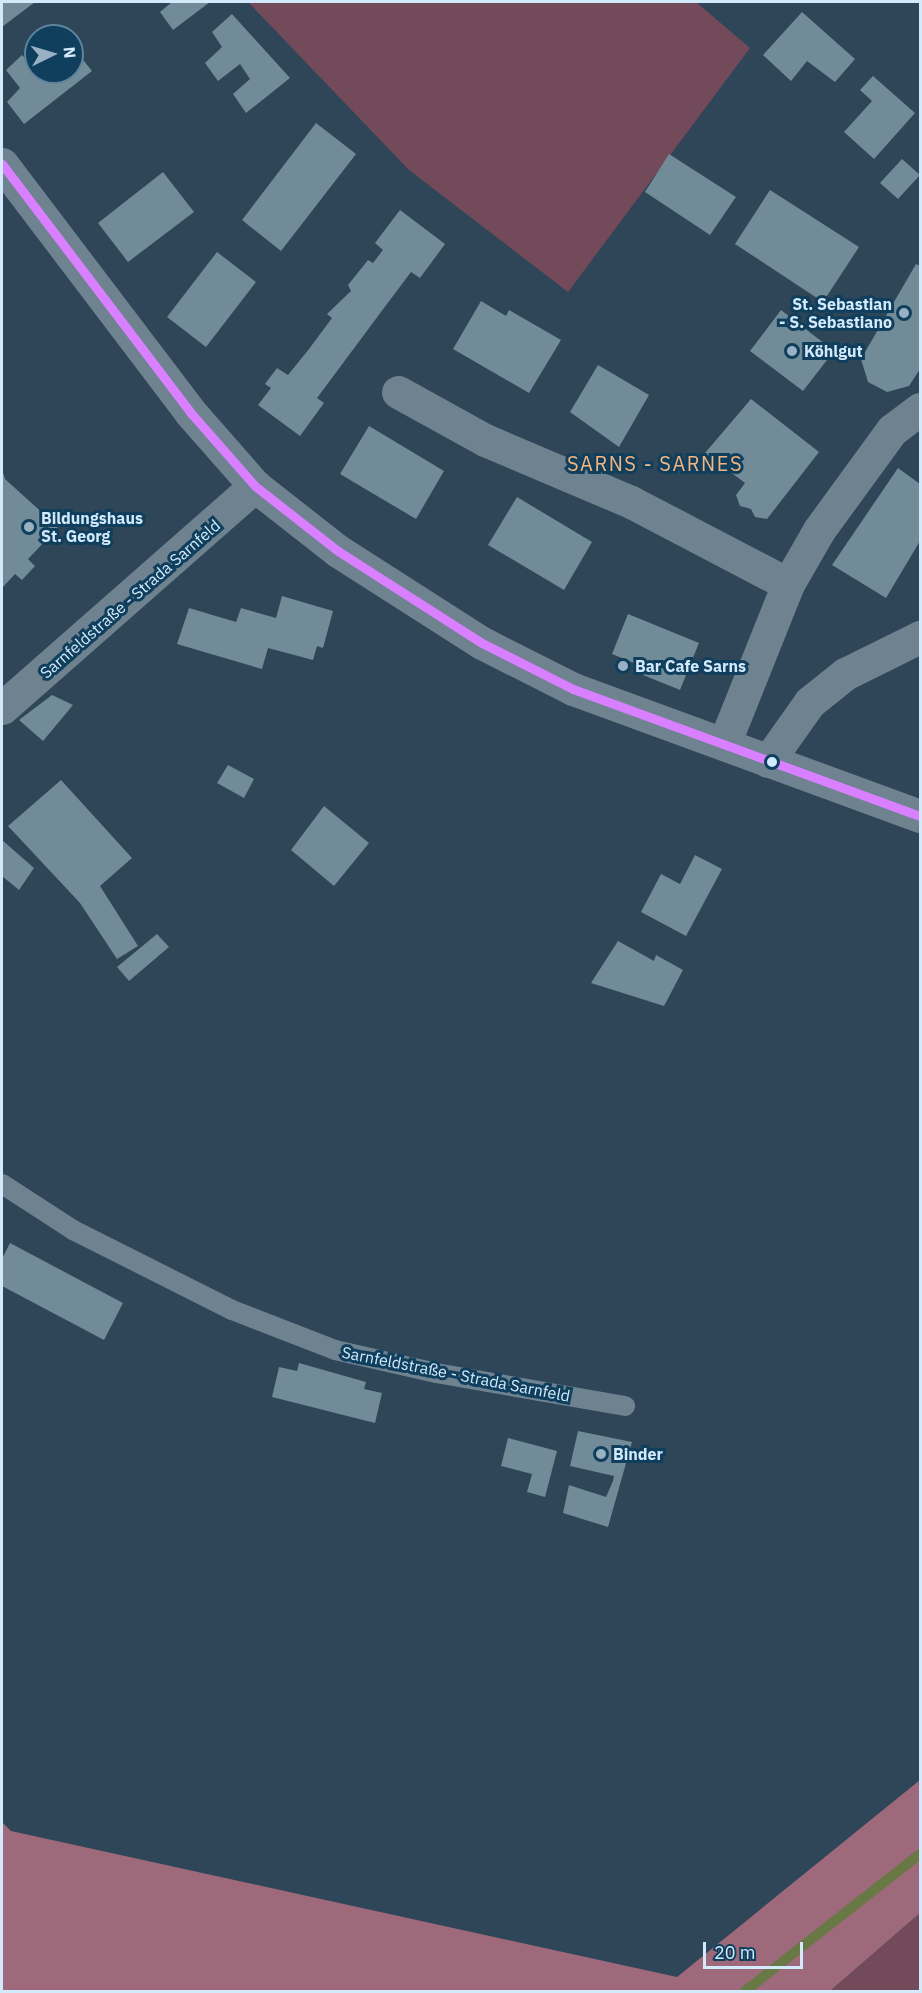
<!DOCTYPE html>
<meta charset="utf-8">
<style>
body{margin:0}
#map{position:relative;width:922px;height:1993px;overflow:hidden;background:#2e4658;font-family:"IBM Plex Sans",sans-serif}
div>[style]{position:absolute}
.green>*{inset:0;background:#734a5a}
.forest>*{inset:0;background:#9d697b}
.stream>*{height:10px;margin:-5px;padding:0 5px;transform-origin:5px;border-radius:5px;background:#697946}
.building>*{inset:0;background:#718b98}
.service>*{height:20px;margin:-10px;padding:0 10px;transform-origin:10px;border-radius:10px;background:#6f8290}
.minor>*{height:33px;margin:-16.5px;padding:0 16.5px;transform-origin:16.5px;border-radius:16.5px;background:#6f8290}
.tertiary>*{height:33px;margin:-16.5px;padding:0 16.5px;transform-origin:16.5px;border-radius:16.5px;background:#6f8290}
.bus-1>*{height:9px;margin:-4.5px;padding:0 4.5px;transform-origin:4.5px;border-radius:4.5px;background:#d880ff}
.dots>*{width:16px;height:16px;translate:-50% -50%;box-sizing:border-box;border:3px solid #103f5d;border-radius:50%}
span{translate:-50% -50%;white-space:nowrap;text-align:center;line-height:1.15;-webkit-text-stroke:6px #103f5d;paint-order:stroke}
.poi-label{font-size:16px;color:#d2eafc;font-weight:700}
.right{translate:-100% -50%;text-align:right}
.left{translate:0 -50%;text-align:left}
.street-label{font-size:16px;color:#d2eafc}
.quarter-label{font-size:20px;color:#f4b580;letter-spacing:1.5px}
.frame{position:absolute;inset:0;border:3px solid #d2eafc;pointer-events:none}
.north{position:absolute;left:24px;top:24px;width:60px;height:60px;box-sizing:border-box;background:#103f5d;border:2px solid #5e839d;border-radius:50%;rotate:85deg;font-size:16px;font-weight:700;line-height:24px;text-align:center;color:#d2eafc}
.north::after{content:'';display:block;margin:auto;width:21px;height:27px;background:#99b1c3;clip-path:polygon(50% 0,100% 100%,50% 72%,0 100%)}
.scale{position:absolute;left:703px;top:1942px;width:100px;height:27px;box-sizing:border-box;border:3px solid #d2eafc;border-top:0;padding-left:8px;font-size:18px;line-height:21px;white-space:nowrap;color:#d2eafc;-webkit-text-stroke:4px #103f5d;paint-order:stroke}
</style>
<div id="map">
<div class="green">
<i style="clip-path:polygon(248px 2px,696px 2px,750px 48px,568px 292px,409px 170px)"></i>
<i style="clip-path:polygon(920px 1913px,920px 1991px,830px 1991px)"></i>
</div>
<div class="forest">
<i style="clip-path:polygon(920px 1780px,920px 1913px,830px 1991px,2px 1991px,2px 1822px,11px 1831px,677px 1977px)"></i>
</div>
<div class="stream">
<i style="left:744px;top:1992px;width:224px;rotate:-38.1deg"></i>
</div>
<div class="building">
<i style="clip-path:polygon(2px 2px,35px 2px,2px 27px)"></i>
<i style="clip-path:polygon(172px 2px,210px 2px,173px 30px,160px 12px)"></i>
<i style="clip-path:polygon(802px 12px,855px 59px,835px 82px,807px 61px,791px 81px,763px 55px)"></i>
<i style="clip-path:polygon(232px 14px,290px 78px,246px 113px,233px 94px,250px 79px,240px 64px,218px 81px,205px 63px,222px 47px,212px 32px)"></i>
<i style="clip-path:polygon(55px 29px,62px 36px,48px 36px)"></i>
<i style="clip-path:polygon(72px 46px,92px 71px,24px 124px,7px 102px,20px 88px,6px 70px,22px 55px,41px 75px,72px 72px)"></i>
<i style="clip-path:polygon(873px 76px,915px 113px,874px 159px,844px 132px,872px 101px,860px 90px)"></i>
<i style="clip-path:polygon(316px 123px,356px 154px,281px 251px,242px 220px)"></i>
<i style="clip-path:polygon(669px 154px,736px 197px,710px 235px,645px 192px)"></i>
<i style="clip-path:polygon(902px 159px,920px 175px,898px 199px,880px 183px)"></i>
<i style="clip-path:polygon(163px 172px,194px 212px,128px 262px,98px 223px)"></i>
<i style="clip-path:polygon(770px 190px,859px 247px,823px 302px,735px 244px)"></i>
<i style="clip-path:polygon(400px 210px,445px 244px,420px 278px,411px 272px,381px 312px,317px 398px,324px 403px,300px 436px,258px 405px,271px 388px,265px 384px,277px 368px,288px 375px,309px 349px,332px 318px,327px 314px,351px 291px,348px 285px,368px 260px,373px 263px,383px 250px,375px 243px)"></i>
<i style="clip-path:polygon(217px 252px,256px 282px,206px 347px,167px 317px)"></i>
<i style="clip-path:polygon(916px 264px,920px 266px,920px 369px,909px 386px,887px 392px,868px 382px,861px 359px)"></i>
<i style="clip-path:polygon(481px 301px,506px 316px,509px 310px,561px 340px,529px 393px,453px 349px)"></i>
<i style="clip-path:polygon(781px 310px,834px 351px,803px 391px,750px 351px)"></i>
<i style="clip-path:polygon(598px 365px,649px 395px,619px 447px,570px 412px)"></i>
<i style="clip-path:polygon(751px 399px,819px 452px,767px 519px,755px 517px,751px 509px,740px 506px,736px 495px,745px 483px,705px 453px)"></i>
<i style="clip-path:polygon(369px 426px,444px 471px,416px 519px,340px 474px)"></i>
<i style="clip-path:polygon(898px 468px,920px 484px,920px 541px,886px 598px,832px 565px)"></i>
<i style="clip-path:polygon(2px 469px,5px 479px,47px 517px,56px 517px,59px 537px,48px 538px,28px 559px,35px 566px,22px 580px,15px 574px,2px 588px)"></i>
<i style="clip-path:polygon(517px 497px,592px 542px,564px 590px,488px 545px)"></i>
<i style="clip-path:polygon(282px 596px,333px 611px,323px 648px,317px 646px,313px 660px,268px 648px,262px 669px,177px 644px,189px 608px,236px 622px,241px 608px,276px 618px)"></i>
<i style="clip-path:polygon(628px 614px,699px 643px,680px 690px,643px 675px,646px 668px,612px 654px)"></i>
<i style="clip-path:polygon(52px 695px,73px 705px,43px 741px,19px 720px)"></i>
<i style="clip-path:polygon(228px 765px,254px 779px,244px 798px,217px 783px)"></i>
<i style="clip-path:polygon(61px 780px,132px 858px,100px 886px,138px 946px,117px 959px,80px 903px,8px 826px)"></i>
<i style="clip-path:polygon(324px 806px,369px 843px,334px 886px,291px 850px)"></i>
<i style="clip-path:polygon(2px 840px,34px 868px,19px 890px,2px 876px)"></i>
<i style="clip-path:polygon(695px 855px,722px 869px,686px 936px,641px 912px,661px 874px,680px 884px)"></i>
<i style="clip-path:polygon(157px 934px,169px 947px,129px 981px,117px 967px)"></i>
<i style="clip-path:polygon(618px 941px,654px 961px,656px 955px,683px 970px,664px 1006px,591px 983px)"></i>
<i style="clip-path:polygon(10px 1243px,123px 1303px,104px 1340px,2px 1286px,2px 1259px)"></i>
<i style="clip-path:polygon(299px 1363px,366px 1382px,364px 1389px,382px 1393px,375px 1423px,272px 1397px,279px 1367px,297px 1371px)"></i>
<i style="clip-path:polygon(578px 1431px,632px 1442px,608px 1527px,563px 1513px,569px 1485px,606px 1497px,613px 1481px,614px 1476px,570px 1466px)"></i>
<i style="clip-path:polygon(508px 1438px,557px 1451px,545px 1497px,527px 1492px,532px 1474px,501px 1466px)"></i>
</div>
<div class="service">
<i style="left:2px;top:1184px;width:85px;rotate:32.9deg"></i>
<i style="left:73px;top:1230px;width:178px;rotate:26.7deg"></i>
<i style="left:232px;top:1310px;width:110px;rotate:21.2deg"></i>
<i style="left:335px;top:1350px;width:104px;rotate:12.8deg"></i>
<i style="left:436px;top:1373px;width:192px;rotate:9.9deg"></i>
</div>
<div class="minor">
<i style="left:398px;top:392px;width:99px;rotate:28.9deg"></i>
<i style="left:485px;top:440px;width:159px;rotate:23deg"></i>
<i style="left:631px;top:502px;width:177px;rotate:27.6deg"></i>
<i style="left:2px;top:708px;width:337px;rotate:-41.3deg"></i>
<i style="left:724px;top:744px;width:172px;rotate:-68.2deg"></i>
<i style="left:788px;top:584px;width:62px;rotate:-60.1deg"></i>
<i style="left:819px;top:530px;width:124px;rotate:-53.9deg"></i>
<i style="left:892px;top:430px;width:35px;rotate:-37deg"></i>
<i style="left:768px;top:761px;width:72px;rotate:-54.6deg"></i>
<i style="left:810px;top:702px;width:45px;rotate:-38.7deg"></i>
<i style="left:845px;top:674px;width:84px;rotate:-26.3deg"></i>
</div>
<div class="tertiary">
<i style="left:2px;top:164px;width:311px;rotate:52.8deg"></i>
<i style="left:190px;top:412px;width:98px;rotate:48.7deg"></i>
<i style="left:255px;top:486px;width:105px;rotate:38.1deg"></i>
<i style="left:338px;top:551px;width:171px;rotate:32.6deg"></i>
<i style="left:482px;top:643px;width:102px;rotate:26.8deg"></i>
<i style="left:573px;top:689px;width:370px;rotate:20.1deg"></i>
</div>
<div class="bus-1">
<i style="left:2px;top:164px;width:311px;rotate:52.8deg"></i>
<i style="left:190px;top:412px;width:98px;rotate:48.7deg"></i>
<i style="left:255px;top:486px;width:105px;rotate:38.1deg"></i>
<i style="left:338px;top:551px;width:171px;rotate:32.6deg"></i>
<i style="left:482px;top:643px;width:102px;rotate:26.8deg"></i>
<i style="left:573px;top:689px;width:370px;rotate:20.1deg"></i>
</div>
<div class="dots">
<i style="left:904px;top:313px;background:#99b1c3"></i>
<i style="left:792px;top:351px;background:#99b1c3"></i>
<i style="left:29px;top:527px;background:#99b1c3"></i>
<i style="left:623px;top:666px;background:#99b1c3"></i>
<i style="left:772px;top:762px;background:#d2eafc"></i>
<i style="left:601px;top:1454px;background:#99b1c3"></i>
</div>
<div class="poi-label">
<span class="right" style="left:892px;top:313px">St. Sebastian<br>- S. Sebastiano</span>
<span class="left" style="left:804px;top:351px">Köhlgut</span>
<span class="left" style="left:41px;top:527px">Bildungshaus<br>St. Georg</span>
<span class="left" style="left:635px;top:666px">Bar Cafe Sarns</span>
<span class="left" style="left:613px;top:1454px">Binder</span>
</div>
<div class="street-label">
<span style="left:130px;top:599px;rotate:-41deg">Sarnfeldstraße - Strada Sarnfeld</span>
<span style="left:456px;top:1374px;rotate:11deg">Sarnfeldstraße - Strada Sarnfeld</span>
</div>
<div class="quarter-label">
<span style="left:655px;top:463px">SARNS - SARNES</span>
</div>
<div class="frame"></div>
<div class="north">N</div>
<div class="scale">20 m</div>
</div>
